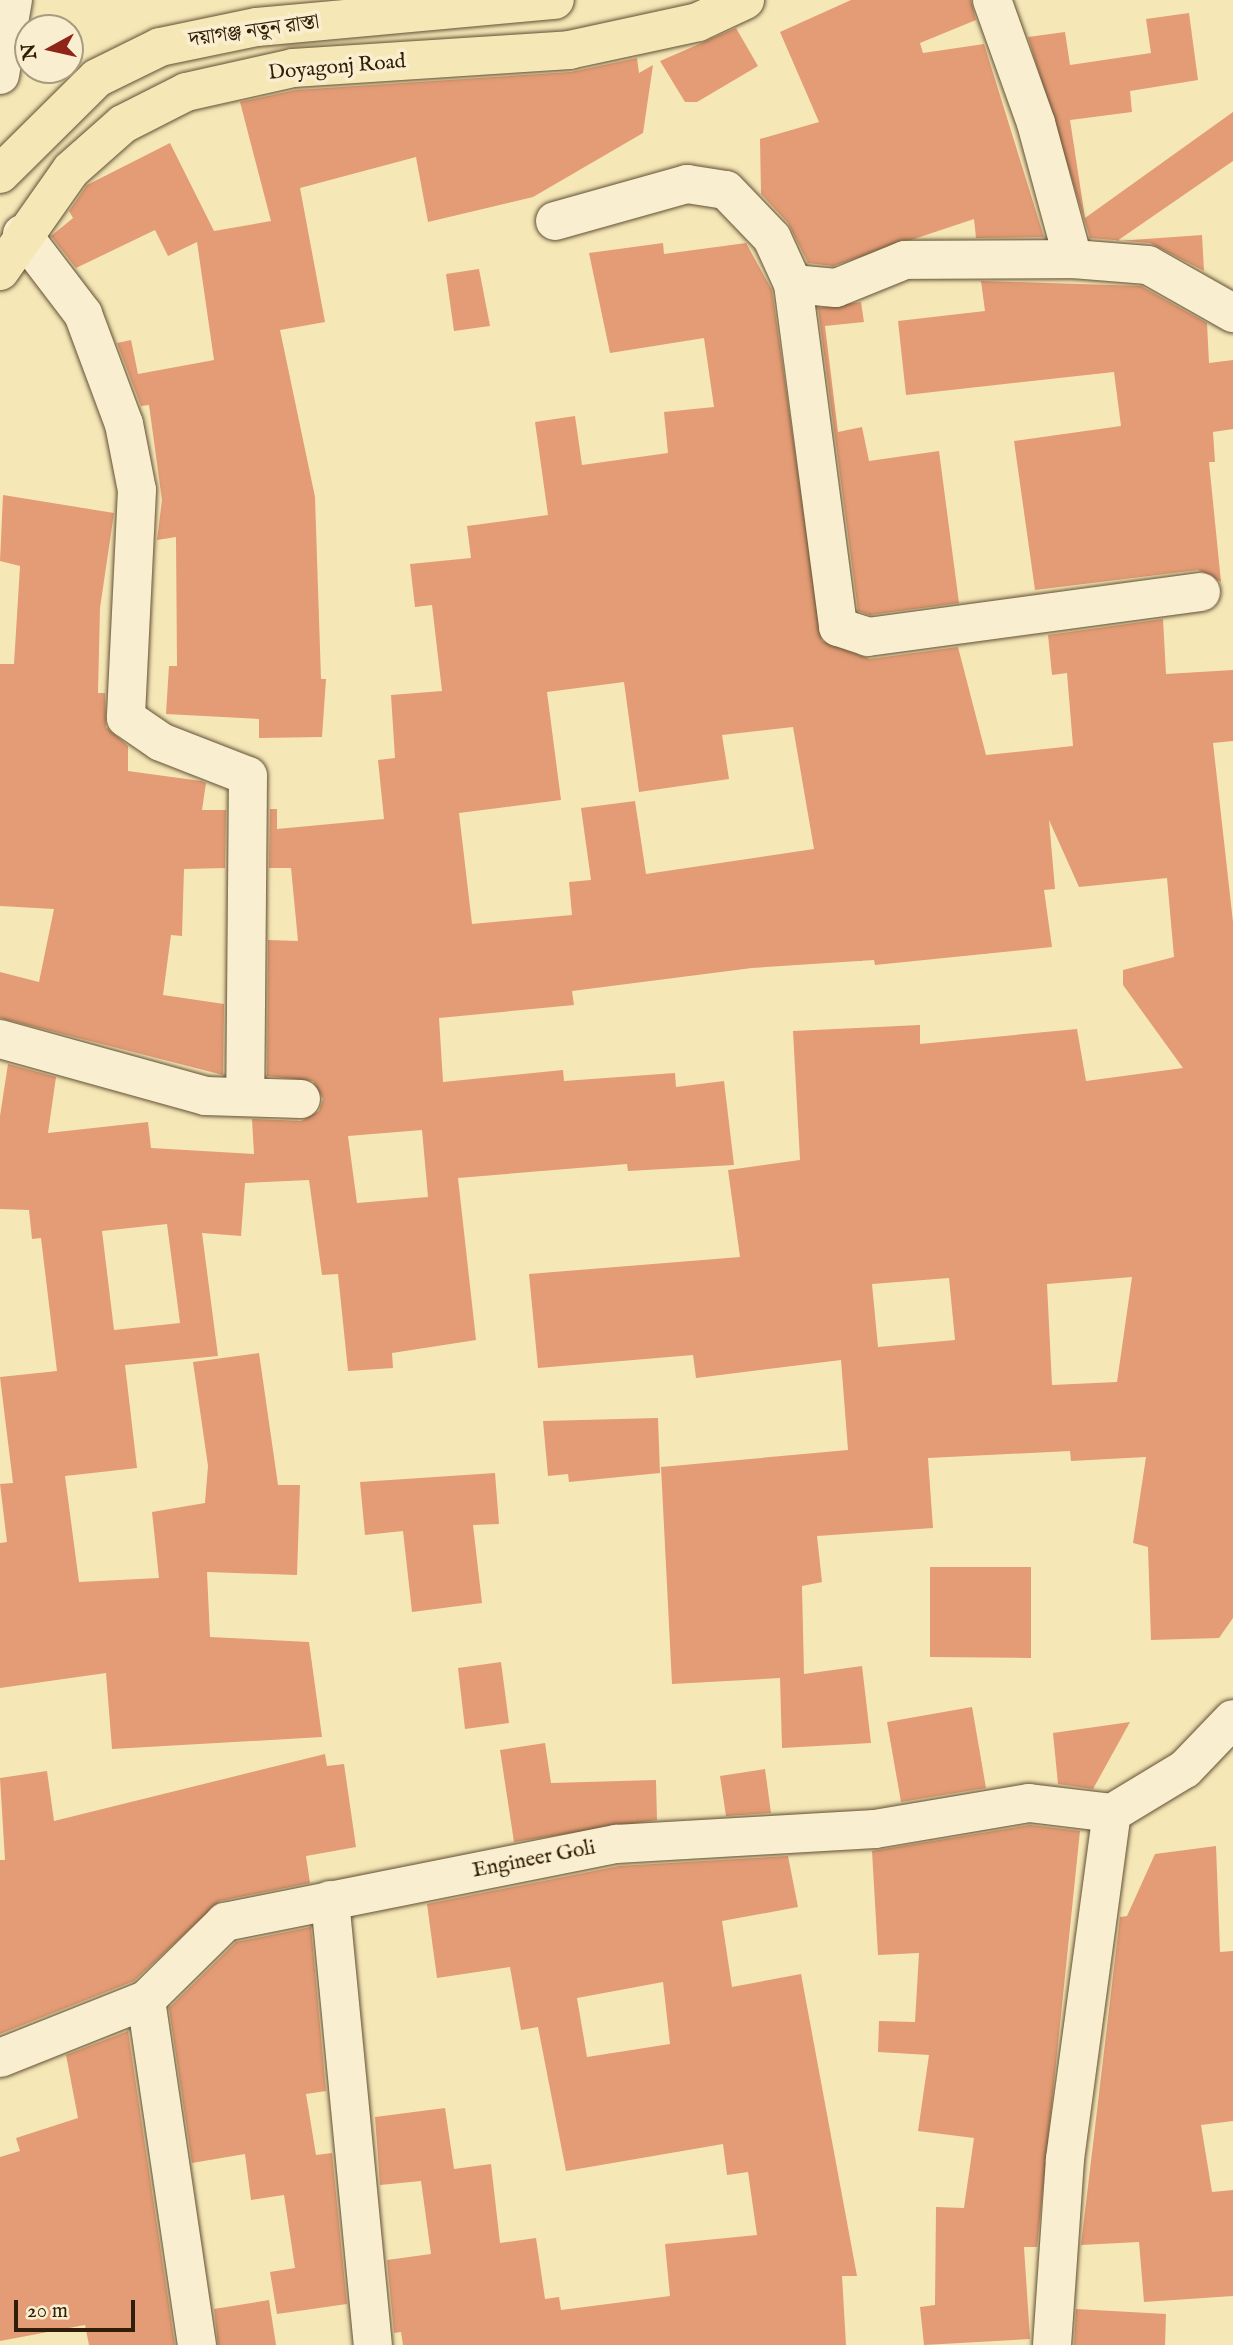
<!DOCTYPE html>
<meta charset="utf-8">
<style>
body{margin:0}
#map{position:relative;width:1233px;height:2345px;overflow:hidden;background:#f6e7b7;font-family:"IM FELL English","Noto Serif Bengali",serif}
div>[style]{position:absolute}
.building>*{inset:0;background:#e39c75}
.roads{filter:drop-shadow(0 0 2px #625034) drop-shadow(0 0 2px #625034)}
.minor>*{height:38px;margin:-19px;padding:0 19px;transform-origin:19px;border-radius:19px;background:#f9efd0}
.primary>*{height:38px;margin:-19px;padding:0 19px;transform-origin:19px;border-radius:19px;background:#f6e7b7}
span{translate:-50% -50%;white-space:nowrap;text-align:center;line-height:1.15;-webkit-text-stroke:7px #f9efd0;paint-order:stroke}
.street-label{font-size:21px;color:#311e08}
.north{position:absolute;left:14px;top:14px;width:70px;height:70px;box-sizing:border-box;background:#f9efd0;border:2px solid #a99b80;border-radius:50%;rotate:262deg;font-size:19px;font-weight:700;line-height:28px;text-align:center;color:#311e08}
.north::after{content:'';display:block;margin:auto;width:24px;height:32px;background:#8f2418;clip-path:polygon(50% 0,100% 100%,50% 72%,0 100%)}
.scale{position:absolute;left:14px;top:2300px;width:121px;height:32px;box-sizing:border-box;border:4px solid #311e08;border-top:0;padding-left:9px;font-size:21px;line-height:24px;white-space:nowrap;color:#311e08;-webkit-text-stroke:5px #f9efd0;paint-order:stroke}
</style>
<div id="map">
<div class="building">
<i style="clip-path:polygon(851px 0,971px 0,976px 20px,920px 43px,923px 53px,984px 44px,1044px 237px,976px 238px,974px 219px,833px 266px,808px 263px,788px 223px,761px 194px,760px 139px,819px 122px,780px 32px)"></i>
<i style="clip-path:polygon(1189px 13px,1198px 80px,1130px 91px,1132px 112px,1070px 120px,1085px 218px,1233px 112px,1233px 161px,1117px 241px,1202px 235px,1204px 271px,1150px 243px,1090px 238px,1028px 37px,1065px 32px,1070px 65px,1151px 53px,1146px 19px)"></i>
<i style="clip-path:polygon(736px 28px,758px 66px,697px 102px,685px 102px,660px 61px)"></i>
<i style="clip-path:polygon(637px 58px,639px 73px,653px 65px,643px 133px,533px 197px,428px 222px,416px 157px,300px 188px,325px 322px,280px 330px,315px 497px,321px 679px,326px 679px,322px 737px,259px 738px,259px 719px,166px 714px,169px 666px,177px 666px,176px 537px,157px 540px,162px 500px,149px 405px,141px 406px,117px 343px,131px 340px,138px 374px,214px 360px,197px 242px,168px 256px,155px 230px,76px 268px,51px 236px,73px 218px,69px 211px,87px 185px,170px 143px,214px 231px,271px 221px,240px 102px,296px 90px,571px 72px)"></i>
<i style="clip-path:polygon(evenodd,663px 243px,664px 254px,746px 243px,772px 290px,822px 641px,870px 659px,958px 647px,986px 755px,1073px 746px,1067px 673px,1052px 675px,1048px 635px,1163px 619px,1166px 674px,1233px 670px,1233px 741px,1213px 743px,1233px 922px,1233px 1618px,1219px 1638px,1151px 1640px,1148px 1547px,1133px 1543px,1146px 1457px,1071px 1461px,1070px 1451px,928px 1458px,933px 1528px,817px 1536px,822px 1582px,802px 1586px,804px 1674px,862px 1666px,871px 1743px,782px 1748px,780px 1678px,672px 1684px,661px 1467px,848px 1450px,841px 1360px,696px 1378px,693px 1355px,538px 1368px,529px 1274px,740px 1257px,728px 1170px,800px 1160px,793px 1031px,920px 1025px,920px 1044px,1077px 1029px,1086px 1081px,1183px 1068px,1123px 985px,1123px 970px,1174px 957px,1167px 878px,1079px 887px,1049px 820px,1055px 889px,1044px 890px,1052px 947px,875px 965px,874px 960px,752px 968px,572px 991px,574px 1005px,439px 1018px,443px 1082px,563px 1070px,564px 1081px,675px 1073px,676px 1087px,724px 1081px,734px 1165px,628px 1171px,627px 1164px,458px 1178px,476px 1340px,392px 1353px,393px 1368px,348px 1371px,338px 1274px,322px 1275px,309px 1180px,245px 1183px,241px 1236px,202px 1233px,218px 1356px,125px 1365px,137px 1468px,65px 1476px,79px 1582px,159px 1578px,152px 1512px,205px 1503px,208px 1466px,193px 1362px,259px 1353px,278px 1485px,300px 1485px,297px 1575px,207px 1572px,210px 1637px,309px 1642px,322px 1737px,112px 1749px,106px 1673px,0 1688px,0 1543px,7px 1542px,0 1484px,13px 1483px,0 1377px,57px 1371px,41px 1238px,32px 1239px,29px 1210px,0 1209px,0 1116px,8px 1064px,56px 1077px,48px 1133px,148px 1122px,151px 1148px,254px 1154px,252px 1119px,301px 1121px,319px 1111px,323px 1099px,313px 1081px,267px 1076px,268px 940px,298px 941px,291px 868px,269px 868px,270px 809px,277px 809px,277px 829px,384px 819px,378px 760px,395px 758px,391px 695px,442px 691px,432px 605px,415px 607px,410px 564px,471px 558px,467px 526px,548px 515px,535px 422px,575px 416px,582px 465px,668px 453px,664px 412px,714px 407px,704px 338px,610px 353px,589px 253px,663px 243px,624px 682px,639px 792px,729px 779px,722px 735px,793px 727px,814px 849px,646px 874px,635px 801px,581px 808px,591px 880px,569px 882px,572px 915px,472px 924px,459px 813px,561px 800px,547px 692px,624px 682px,663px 243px,422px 1130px,428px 1197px,357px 1203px,348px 1136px,422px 1130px,663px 243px,167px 1224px,180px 1323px,114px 1330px,102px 1231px,167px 1224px,663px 243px,1132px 1277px,1117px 1382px,1052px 1385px,1047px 1284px,1132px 1277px,663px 243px,949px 1278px,955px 1340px,878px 1347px,872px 1284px,949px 1278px)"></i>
<i style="clip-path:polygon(479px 269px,490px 326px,454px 331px,446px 274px)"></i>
<i style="clip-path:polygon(981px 281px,1141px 286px,1207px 323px,1209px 363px,1233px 360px,1233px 429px,1213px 432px,1215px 462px,1209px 462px,1221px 582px,1198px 570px,1035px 590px,1014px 441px,1121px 426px,1114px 372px,906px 395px,898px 321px,985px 311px)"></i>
<i style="clip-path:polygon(861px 302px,864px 322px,825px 326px,838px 432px,862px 427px,869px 461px,939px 451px,959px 603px,870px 615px,858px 611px,818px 308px)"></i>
<i style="clip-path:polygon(3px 495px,114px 513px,100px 608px,98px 693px,105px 693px,106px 727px,128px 746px,128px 771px,201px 781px,206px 783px,202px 810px,226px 810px,225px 868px,184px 869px,182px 936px,171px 935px,163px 995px,224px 1004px,223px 1075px,0 1018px,0 972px,39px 982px,54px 909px,0 906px,0 664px,14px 664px,20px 566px,0 561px)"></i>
<i style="clip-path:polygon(658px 1418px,660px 1473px,569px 1482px,568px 1474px,548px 1476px,543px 1421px)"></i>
<i style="clip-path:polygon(495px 1473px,499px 1524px,473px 1525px,482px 1603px,412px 1612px,403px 1531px,365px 1535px,360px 1482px)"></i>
<i style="clip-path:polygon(930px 1567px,1031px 1567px,1031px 1658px,930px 1657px)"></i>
<i style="clip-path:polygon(501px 1662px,509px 1723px,465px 1729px,458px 1668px)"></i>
<i style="clip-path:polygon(972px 1707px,986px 1788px,901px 1802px,887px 1722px)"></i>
<i style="clip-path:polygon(1130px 1722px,1093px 1789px,1058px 1784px,1053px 1733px)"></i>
<i style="clip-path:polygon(545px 1743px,551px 1783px,656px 1780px,657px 1820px,514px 1842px,500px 1750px)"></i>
<i style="clip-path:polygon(325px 1754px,327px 1766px,344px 1764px,356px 1847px,306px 1856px,310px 1883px,220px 1901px,134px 1981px,0 2034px,0 1860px,5px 1860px,0 1778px,47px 1771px,54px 1821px)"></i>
<i style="clip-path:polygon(765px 1769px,771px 1813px,726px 1816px,720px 1776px)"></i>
<i style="clip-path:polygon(1030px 1825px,1080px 1831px,1037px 2247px,1024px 2247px,1030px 2339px,924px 2345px,920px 2307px,935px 2305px,936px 2207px,964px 2208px,974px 2138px,918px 2131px,929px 2055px,878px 2052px,879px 2021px,915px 2022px,919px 1953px,878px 1955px,872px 1851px)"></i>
<i style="clip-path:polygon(1216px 1846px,1220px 1952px,1233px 1951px,1233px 2121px,1201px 2125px,1212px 2192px,1233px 2190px,1233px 2296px,1144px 2302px,1139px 2242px,1081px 2245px,1120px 1917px,1127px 1916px,1155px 1854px)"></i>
<i style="clip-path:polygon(evenodd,788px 1856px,798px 1907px,722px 1921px,732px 1987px,801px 1974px,857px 2276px,842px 2276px,846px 2345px,403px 2345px,401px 2332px,394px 2333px,387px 2260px,431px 2254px,421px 2181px,380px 2185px,375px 2117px,445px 2108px,454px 2169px,491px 2164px,500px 2243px,536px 2238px,545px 2299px,559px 2297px,561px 2310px,670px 2296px,665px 2244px,757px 2235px,748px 2172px,727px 2175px,723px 2144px,566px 2171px,538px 2027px,521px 2030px,510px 1967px,437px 1978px,427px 1904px,619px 1866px,788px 1856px,663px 1982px,670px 2044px,587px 2057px,577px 1998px,663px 1982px)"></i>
<i style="clip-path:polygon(311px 1927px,326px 2091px,306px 2094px,316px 2155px,332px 2153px,347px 2304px,277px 2314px,270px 2272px,295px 2268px,284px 2195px,251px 2200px,245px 2154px,192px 2163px,169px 2008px,236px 1942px)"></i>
<i style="clip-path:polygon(128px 2031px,175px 2345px,89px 2345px,85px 2325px,0 2341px,0 2157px,20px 2151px,16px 2138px,78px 2118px,66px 2055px)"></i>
<i style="clip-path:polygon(269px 2300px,276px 2345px,218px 2345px,214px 2309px)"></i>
<i style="clip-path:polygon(1076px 2309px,1166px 2314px,1165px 2345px,1074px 2345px)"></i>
</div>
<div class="roads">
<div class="minor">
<i style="left:992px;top:0;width:131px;rotate:70.3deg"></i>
<i style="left:1036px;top:123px;width:141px;rotate:74.8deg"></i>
<i style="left:1073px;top:259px;width:75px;rotate:4.6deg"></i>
<i style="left:1148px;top:265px;width:98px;rotate:29.5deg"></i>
<i style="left:0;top:75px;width:76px;rotate:-80.2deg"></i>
<i style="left:555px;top:221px;width:137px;rotate:-15.7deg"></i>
<i style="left:687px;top:184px;width:39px;rotate:9deg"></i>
<i style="left:726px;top:190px;width:66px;rotate:46.2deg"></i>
<i style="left:772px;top:238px;width:51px;rotate:65.5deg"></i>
<i style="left:793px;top:284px;width:43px;rotate:5.3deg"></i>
<i style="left:836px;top:288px;width:74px;rotate:-22.1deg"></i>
<i style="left:905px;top:260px;width:168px;rotate:-0.3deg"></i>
<i style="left:22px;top:234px;width:101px;rotate:52.7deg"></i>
<i style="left:83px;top:314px;width:117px;rotate:69.6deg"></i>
<i style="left:124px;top:424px;width:67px;rotate:78.9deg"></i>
<i style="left:137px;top:490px;width:228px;rotate:92.8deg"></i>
<i style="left:126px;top:718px;width:42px;rotate:34.4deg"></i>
<i style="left:161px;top:742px;width:93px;rotate:21.3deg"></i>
<i style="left:248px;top:776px;width:321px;rotate:90.5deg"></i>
<i style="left:793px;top:284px;width:346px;rotate:82.5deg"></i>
<i style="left:838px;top:627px;width:32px;rotate:18deg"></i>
<i style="left:868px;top:637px;width:336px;rotate:-7.7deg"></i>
<i style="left:0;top:1039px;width:213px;rotate:15.5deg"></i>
<i style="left:205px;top:1096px;width:96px;rotate:1.8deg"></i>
<i style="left:330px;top:1900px;width:447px;rotate:84.5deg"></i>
<i style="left:146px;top:2000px;width:349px;rotate:81.6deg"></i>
<i style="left:0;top:2058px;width:157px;rotate:-21.7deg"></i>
<i style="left:146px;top:2000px;width:111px;rotate:-44.6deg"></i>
<i style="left:225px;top:1922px;width:399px;rotate:-11.3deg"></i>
<i style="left:616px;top:1844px;width:259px;rotate:-3.3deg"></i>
<i style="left:875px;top:1829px;width:156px;rotate:-9.6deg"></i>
<i style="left:1029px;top:1803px;width:84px;rotate:6.9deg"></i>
<i style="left:1052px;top:2345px;width:186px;rotate:-86deg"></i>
<i style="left:1065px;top:2159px;width:349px;rotate:-82.3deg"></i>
<i style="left:1112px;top:1813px;width:85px;rotate:-31.1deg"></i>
<i style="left:1185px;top:1769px;width:69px;rotate:-46.2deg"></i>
</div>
<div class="primary">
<i style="left:0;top:174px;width:136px;rotate:-44.7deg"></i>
<i style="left:97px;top:78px;width:70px;rotate:-26.2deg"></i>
<i style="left:160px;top:47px;width:99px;rotate:-11.7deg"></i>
<i style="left:257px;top:27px;width:299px;rotate:-5.2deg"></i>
<i style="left:0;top:271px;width:123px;rotate:-54.9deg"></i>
<i style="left:71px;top:170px;width:69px;rotate:-41.5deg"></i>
<i style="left:123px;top:124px;width:71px;rotate:-26.9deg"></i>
<i style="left:186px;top:92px;width:110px;rotate:-12.6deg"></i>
<i style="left:293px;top:68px;width:277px;rotate:-3.7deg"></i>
<i style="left:569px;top:50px;width:132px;rotate:-12.2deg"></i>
<i style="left:698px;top:22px;width:52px;rotate:-25.1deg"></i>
</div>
</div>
<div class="street-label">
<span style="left:254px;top:32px;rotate:-8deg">দয়াগঞ্জ নতুন রাস্তা</span>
<span style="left:337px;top:68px;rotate:-5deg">Doyagonj Road</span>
<span style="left:534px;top:1860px;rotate:-11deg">Engineer Goli</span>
</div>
<div class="north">N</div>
<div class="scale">20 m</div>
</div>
